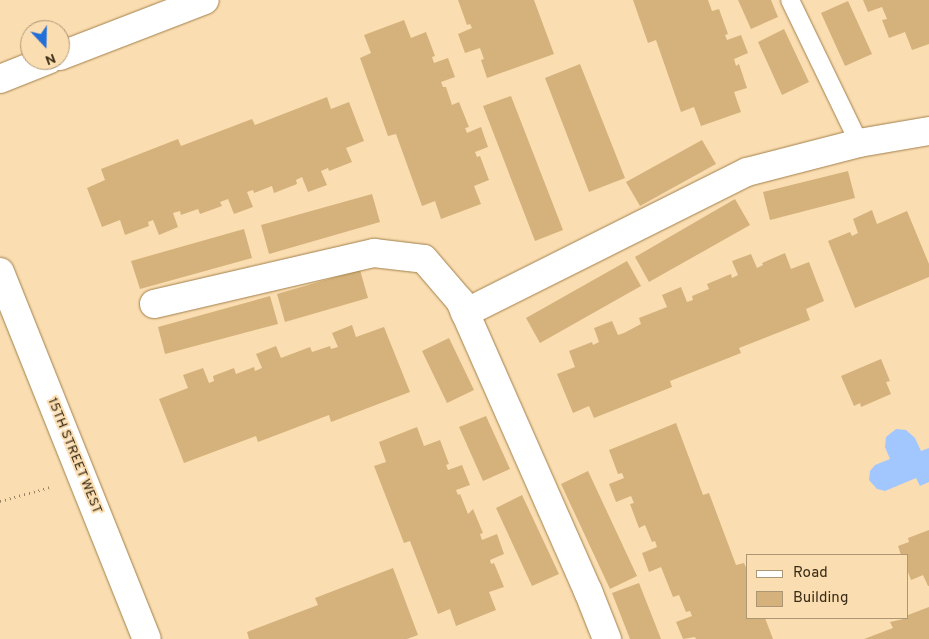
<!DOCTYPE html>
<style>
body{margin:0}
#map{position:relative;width:929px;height:639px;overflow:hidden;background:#faddb1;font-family:Overpass,sans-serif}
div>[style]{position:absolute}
.water>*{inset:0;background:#a2c7fe}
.building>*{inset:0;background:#d5b27b}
.path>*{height:3px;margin-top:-1.5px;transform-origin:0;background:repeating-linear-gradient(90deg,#988362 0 1px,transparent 0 5px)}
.roads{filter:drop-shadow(0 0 1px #a2804b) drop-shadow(0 0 1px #a2804b)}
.lane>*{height:18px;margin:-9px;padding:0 9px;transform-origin:9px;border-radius:9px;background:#fff}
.street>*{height:28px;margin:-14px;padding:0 14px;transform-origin:14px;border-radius:14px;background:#fff}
.secondary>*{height:28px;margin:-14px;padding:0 14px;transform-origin:14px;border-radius:14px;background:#fff}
span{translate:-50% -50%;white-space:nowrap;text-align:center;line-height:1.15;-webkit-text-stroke:4px #faddb1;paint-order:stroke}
.street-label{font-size:14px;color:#392b15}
.legend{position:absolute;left:746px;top:554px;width:162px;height:65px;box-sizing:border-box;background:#faddb1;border:1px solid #ad9673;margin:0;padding:6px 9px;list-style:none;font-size:15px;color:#392b15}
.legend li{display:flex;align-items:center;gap:10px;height:25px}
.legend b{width:25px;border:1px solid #ad9673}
.north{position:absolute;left:20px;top:20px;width:50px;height:50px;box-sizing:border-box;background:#faddb1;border:1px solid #ad9673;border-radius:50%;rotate:159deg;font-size:14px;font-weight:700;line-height:20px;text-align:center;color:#392b15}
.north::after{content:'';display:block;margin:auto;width:18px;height:22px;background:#226fda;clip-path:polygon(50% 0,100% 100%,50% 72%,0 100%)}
</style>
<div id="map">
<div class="water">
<i style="clip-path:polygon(896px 429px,906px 430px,915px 438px,921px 451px,929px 448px,929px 482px,920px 486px,916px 478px,885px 491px,877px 489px,869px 480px,870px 471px,875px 465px,890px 459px,885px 447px,886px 437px)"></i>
</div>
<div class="building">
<i style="clip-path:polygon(458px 0,534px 0,554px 54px,487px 78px,481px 60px,484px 59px,480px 48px,465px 53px,458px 34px,472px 28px,470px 24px,467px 25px)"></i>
<i style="clip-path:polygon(633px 0,708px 0,712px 11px,719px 9px,728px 34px,725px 35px,727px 40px,741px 35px,748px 53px,734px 59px,736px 66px,739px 64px,747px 88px,734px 92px,741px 112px,701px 126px,694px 107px,681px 112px,656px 40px,648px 43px)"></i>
<i style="clip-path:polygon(738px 0,771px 0,778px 17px,751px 29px)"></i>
<i style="clip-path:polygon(863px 0,929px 0,929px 44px,912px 50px,905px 32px,889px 38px,882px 20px,887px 19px,882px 7px,868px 12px)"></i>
<i style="clip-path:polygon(848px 1px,872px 54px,845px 66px,821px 13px)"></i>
<i style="clip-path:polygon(404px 20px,411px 38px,426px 32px,435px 56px,432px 57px,434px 63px,448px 58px,455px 77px,441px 82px,443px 87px,446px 87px,452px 105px,459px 102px,469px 127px,465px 128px,467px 133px,481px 127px,488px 147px,475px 152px,477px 157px,480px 156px,489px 180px,474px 186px,481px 204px,441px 219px,435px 201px,422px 206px,396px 134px,388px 136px,360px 58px,371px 53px,364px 35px)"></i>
<i style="clip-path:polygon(784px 29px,809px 82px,782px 95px,758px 42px)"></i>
<i style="clip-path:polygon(580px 64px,625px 178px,589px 192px,545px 78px)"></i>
<i style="clip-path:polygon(511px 96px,563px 230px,535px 241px,483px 106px)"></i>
<i style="clip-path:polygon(327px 97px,331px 109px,349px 102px,364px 141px,346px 148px,352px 162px,329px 171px,328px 168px,321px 171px,327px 185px,308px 192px,302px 177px,296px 180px,297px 184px,274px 193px,272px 186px,254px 193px,253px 190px,247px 192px,253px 207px,234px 214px,228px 199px,220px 202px,222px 206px,200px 214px,198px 209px,181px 215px,180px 211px,173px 213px,178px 227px,159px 235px,153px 220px,148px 222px,149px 226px,125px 235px,120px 220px,102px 227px,87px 188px,105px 180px,101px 169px,178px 139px,181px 146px,252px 119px,255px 125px)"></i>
<i style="clip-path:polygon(702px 140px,716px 164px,640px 206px,626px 182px)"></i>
<i style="clip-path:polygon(848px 171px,855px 198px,770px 220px,763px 192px)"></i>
<i style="clip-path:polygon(372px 194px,380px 222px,269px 254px,261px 225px)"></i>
<i style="clip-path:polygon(735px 199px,750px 225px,649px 282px,635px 257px)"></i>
<i style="clip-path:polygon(872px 210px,877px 224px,907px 211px,929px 264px,929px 277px,855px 308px,828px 241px,850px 232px,852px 236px,858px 233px,853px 219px)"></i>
<i style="clip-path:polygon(244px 229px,252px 258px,140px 289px,131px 261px)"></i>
<i style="clip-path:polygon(785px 253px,791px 269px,809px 262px,824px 301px,806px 309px,810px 320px,739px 348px,741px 353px,670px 381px,672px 387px,594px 418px,589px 406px,573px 413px,557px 374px,575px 367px,569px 351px,592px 342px,593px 345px,599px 342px,594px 328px,612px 321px,618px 335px,624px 333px,641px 324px,639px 318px,667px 307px,662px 295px,681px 287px,687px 302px,693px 300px,692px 296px,709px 289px,707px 284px,731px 274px,732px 278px,738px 275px,732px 261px,751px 254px,757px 268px,763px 265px,762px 263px)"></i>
<i style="clip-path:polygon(627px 261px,641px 286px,540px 343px,526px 318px)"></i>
<i style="clip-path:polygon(360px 270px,368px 298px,285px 322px,277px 294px)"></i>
<i style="clip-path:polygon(270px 296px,278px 324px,165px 354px,158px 327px)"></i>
<i style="clip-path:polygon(352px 325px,356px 337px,384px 327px,410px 392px,331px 422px,329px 415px,258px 442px,256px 436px,184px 463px,159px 399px,188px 388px,183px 375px,203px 368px,209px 383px,214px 381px,213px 376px,234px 368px,236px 374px,254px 367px,255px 371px,262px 368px,256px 354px,276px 346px,281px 358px,310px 347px,312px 352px,330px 346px,331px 349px,338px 347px,332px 333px)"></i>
<i style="clip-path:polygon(449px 338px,474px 390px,447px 403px,422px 351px)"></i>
<i style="clip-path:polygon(881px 359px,890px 381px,886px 382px,891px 394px,861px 407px,860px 403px,854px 406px,841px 376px)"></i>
<i style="clip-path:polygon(486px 416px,510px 469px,483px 481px,459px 427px)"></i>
<i style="clip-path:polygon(676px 423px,703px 495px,709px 493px,736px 565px,744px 563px,748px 572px,748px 618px,765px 618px,773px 639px,696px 639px,695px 637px,683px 639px,676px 622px,692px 616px,690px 611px,686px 612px,679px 595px,673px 597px,661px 567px,649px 572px,642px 553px,657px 547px,655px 541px,652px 542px,645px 525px,639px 528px,630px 504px,634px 503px,631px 496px,616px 502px,609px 484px,624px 478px,622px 473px,618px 474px,609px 450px)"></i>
<i style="clip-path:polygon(417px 427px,424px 446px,440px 440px,449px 464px,446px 465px,448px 470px,462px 465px,470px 485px,456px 490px,458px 495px,460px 494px,468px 514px,473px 509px,483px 533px,480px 534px,482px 540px,497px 534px,504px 554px,490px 560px,491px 564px,494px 563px,504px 587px,489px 592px,496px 610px,456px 626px,450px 609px,438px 614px,410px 541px,404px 543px,374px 466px,386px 462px,379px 442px)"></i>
<i style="clip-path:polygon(588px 471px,637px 576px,610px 589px,561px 484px)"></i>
<i style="clip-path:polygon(522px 495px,559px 574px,532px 586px,496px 508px)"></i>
<i style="clip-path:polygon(929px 530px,929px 586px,928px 586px,923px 575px,911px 580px,908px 572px,908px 555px,901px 555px,898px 546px,909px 542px,908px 538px)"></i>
<i style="clip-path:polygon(393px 568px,418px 635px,407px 639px,249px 639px,247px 632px,318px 605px,315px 598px)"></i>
<i style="clip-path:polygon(639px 583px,661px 639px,630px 639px,612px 593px)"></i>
<i style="clip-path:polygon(929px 607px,929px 639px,864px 639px,893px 628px,890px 622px,908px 618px,908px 615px)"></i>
</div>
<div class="path">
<i style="left:0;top:501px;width:53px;rotate:-15.4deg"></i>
</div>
<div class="roads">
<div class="lane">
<i style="left:790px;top:0;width:159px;rotate:64.2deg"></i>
</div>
<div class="street">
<i style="left:154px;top:304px;width:226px;rotate:-13.1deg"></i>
<i style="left:374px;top:253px;width:50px;rotate:6.8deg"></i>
<i style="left:424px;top:259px;width:55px;rotate:49.4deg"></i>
<i style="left:460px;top:301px;width:317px;rotate:66.2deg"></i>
<i style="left:588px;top:591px;width:52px;rotate:68.4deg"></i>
<i style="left:465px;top:313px;width:315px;rotate:-26.6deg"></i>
<i style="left:747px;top:172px;width:116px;rotate:-14.5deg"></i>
<i style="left:859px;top:143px;width:71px;rotate:-9.7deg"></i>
</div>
<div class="secondary">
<i style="left:60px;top:56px;width:155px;rotate:-21.1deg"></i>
<i style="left:0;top:79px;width:52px;rotate:-21.6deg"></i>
<i style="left:0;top:272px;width:395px;rotate:68.2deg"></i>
</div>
</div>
<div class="street-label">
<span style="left:74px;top:456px;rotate:68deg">15TH STREET WEST</span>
</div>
<ul class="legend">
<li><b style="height:6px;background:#fff"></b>Road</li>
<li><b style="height:14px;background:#d5b27b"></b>Building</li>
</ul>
<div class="north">N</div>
</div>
